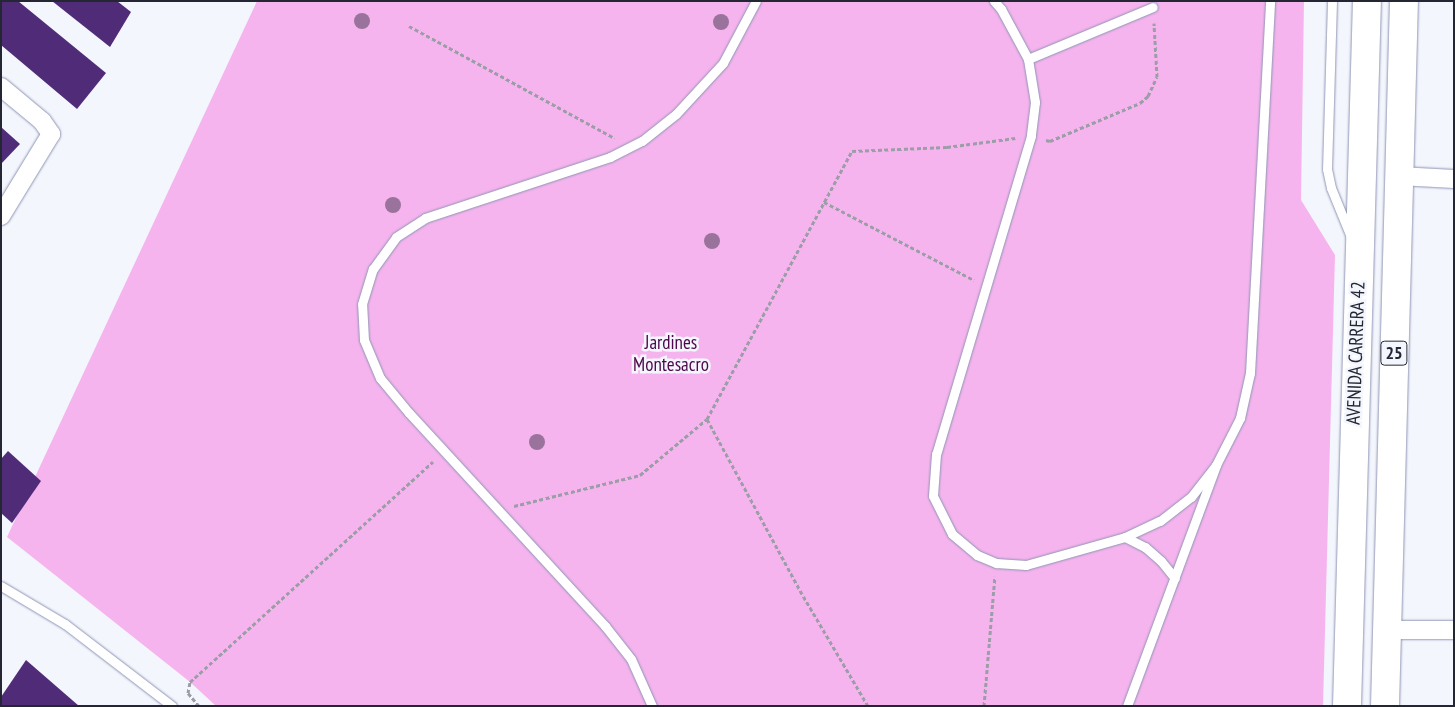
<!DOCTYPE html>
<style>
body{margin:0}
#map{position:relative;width:1455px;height:707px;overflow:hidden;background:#f4f6fd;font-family:"PT Sans Narrow",sans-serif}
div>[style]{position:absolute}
.green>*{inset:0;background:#f6b4ee}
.building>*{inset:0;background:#502c78}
.path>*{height:3px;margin-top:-1.5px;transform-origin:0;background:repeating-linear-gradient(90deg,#9b9da7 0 4px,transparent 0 6.5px)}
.roads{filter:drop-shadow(0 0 1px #8e95b4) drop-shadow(0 0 1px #8e95b4)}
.lane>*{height:9px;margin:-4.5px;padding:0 4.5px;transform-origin:4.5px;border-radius:4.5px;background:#fff}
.street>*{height:18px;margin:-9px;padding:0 9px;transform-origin:9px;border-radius:9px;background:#fff}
.highway>*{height:28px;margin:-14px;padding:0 14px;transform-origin:14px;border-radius:14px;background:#fff}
.trees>*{width:16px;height:16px;margin:-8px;border-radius:50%;background:#99739b}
span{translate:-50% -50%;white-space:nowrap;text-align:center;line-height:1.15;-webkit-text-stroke:5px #f4f6fd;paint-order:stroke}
.shield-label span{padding:1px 4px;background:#f4f6fd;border:1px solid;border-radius:4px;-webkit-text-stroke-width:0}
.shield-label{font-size:18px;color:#242733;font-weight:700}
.park-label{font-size:19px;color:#4e074a}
.street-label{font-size:19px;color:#242733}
.frame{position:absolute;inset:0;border:2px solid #242733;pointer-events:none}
</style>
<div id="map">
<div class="green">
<i style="clip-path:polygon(257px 1px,1304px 1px,1301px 200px,1335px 255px,1323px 706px,216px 706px,190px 682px,7px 537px)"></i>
</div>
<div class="building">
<i style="clip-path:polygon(1px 1px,18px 1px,106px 73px,77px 109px,1px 45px)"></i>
<i style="clip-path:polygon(52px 1px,117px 1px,131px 12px,110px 47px)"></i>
<i style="clip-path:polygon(1px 127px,20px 144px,1px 164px)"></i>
<i style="clip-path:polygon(8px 451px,41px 481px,12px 523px,1px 513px,1px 459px)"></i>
<i style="clip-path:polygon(26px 660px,79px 706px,1px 706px,1px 697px)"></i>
</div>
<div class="path">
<i style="left:409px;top:26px;width:234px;rotate:28.6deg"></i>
<i style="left:1046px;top:140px;width:4px;rotate:14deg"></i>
<i style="left:1050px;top:141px;width:98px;rotate:-22.9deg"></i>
<i style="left:1140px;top:103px;width:11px;rotate:-41deg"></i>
<i style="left:1148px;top:96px;width:21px;rotate:-65deg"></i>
<i style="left:1157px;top:77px;width:54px;rotate:-93.2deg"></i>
<i style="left:824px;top:202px;width:169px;rotate:27.5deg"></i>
<i style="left:514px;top:506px;width:130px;rotate:-13.8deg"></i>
<i style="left:640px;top:475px;width:87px;rotate:-39.9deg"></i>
<i style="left:199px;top:706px;width:17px;rotate:-130deg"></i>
<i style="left:188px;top:693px;width:11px;rotate:-80deg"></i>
<i style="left:190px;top:682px;width:328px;rotate:-42.2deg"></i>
<i style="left:868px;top:706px;width:130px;rotate:-120.5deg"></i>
<i style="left:802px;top:594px;width:199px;rotate:-118.5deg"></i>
<i style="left:707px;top:419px;width:305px;rotate:-61.6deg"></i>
<i style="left:852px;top:151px;width:95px;rotate:-2.4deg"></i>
<i style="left:947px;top:147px;width:69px;rotate:-7.5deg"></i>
<i style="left:984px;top:706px;width:130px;rotate:-85.2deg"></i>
</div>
<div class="roads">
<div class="lane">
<i style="left:994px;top:1px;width:11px;rotate:49deg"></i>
<i style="left:1001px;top:9px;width:57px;rotate:61.6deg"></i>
<i style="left:1028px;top:59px;width:44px;rotate:80.8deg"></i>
<i style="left:1035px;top:102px;width:34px;rotate:97deg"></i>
<i style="left:1031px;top:136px;width:332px;rotate:106.6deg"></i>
<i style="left:936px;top:454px;width:42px;rotate:94.1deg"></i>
<i style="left:933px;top:496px;width:42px;rotate:63.4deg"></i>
<i style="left:952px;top:534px;width:33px;rotate:40deg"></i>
<i style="left:977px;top:555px;width:21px;rotate:23deg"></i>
<i style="left:996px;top:563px;width:30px;rotate:4deg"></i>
<i style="left:1026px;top:565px;width:103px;rotate:-15.8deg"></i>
<i style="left:1125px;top:537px;width:38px;rotate:-25deg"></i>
<i style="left:1160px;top:521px;width:39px;rotate:-38deg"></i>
<i style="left:1191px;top:497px;width:41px;rotate:-52deg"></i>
<i style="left:1332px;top:1px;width:168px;rotate:91.7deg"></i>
<i style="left:1327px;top:169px;width:19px;rotate:78deg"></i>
<i style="left:1331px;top:188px;width:53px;rotate:67.8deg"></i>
<i style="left:1028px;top:59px;width:135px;rotate:-22.6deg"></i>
<i style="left:1125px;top:537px;width:22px;rotate:27deg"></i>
<i style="left:1145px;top:547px;width:21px;rotate:41deg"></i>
<i style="left:1161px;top:561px;width:22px;rotate:51deg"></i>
<i style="left:1px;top:586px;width:74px;rotate:30.7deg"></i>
<i style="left:65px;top:624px;width:135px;rotate:37.5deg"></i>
<i style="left:652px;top:706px;width:51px;rotate:-114.1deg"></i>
<i style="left:631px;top:659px;width:42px;rotate:-128.2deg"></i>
<i style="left:605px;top:626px;width:289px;rotate:-132.6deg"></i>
<i style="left:409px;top:413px;width:45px;rotate:-129.6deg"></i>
<i style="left:380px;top:378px;width:41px;rotate:-112.8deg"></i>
<i style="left:364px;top:340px;width:36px;rotate:-93deg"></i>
<i style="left:362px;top:304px;width:37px;rotate:-73deg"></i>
<i style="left:373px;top:269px;width:39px;rotate:-54deg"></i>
<i style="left:396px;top:237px;width:35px;rotate:-33deg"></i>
<i style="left:425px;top:218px;width:195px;rotate:-18.2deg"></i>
<i style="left:610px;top:157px;width:36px;rotate:-27deg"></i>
<i style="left:642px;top:141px;width:43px;rotate:-38.5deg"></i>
<i style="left:676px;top:114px;width:69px;rotate:-47.3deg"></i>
<i style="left:723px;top:63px;width:70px;rotate:-62deg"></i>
<i style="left:1127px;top:706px;width:257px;rotate:-69.7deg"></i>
<i style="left:1216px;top:465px;width:53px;rotate:-62.9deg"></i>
<i style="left:1240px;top:418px;width:46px;rotate:-77.5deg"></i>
<i style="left:1250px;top:373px;width:373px;rotate:-86.9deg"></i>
</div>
<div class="street">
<i style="left:1px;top:87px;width:53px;rotate:39.7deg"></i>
<i style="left:42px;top:121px;width:16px;rotate:55deg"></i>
<i style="left:51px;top:134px;width:96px;rotate:121.4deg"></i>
<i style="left:1399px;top:176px;width:55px;rotate:3.1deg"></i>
<i style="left:1386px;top:630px;width:68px"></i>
</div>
<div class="highway">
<i style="left:1347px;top:706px;width:705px;rotate:-88.38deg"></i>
<i style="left:1385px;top:706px;width:705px;rotate:-88.46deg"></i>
</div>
</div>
<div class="trees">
<i style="left:362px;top:21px"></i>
<i style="left:721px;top:22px"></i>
<i style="left:393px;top:205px"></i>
<i style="left:712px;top:241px"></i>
<i style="left:537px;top:442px"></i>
</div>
<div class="shield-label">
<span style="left:1394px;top:353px">25</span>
</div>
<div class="park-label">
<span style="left:671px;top:354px">Jardines<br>Montesacro</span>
</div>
<div class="street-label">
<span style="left:1356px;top:353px;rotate:-88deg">AVENIDA CARRERA 42</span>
</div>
<div class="frame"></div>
</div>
